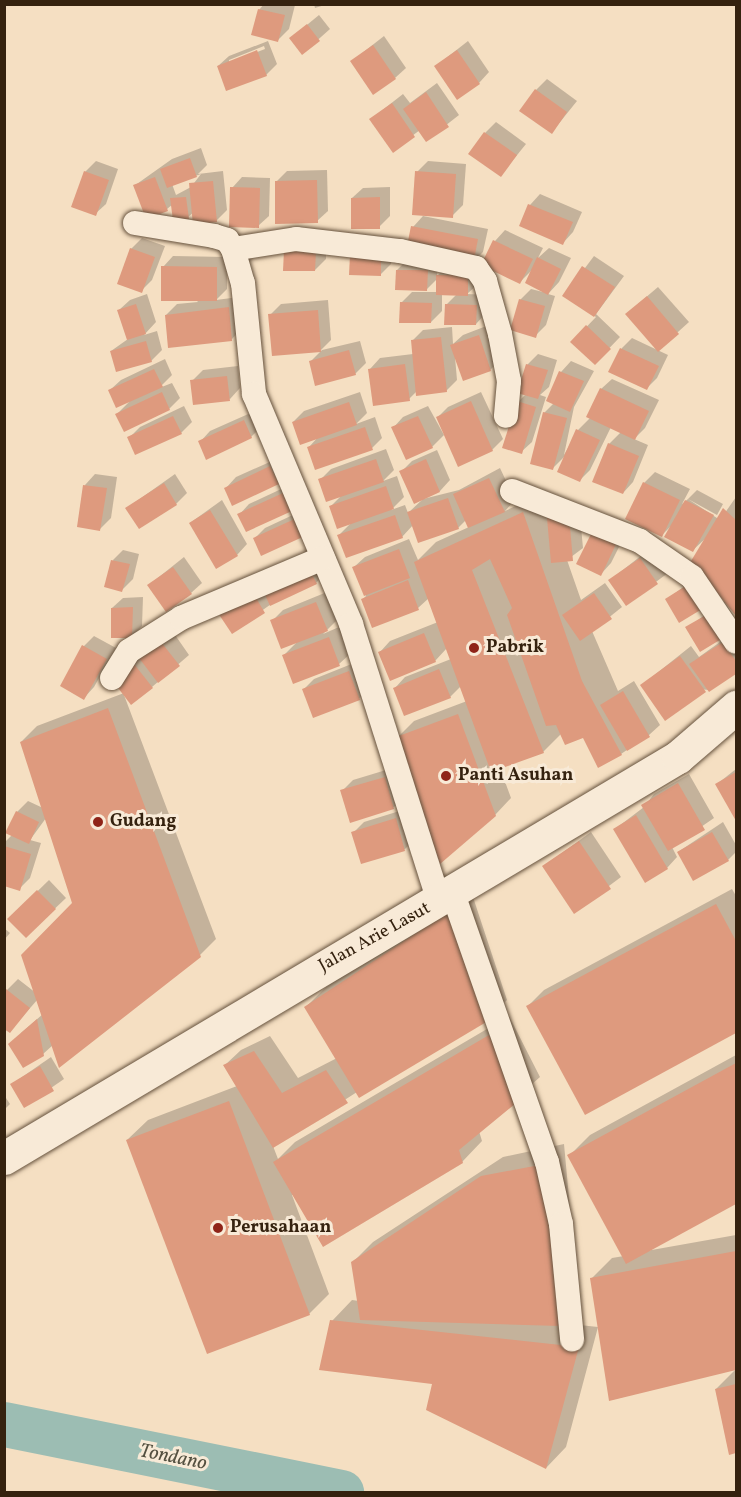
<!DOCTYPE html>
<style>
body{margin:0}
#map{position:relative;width:741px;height:1497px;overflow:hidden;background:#f5dfc2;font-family:Vollkorn,serif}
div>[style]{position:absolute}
.shadow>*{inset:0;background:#0003}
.river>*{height:45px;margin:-22.5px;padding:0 22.5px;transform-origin:22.5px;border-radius:22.5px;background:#9cbdb3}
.building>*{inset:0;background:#de9a7e}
.roads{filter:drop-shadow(0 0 2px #65513c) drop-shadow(0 0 2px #65513c)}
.minor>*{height:24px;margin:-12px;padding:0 12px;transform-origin:12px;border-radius:12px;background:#f8ead7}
.secondary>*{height:33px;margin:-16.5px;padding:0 16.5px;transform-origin:16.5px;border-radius:16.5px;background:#f8ead7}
.dots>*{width:16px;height:16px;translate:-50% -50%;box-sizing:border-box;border:3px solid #f8ead7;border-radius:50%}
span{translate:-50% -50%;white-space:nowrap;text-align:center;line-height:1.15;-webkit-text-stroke:6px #f8ead7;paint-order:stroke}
.poi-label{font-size:18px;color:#35220f;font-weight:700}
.left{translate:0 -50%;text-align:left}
.street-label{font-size:18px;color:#35220f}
.water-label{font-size:20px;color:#545040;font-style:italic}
.frame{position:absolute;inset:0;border:6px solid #35220f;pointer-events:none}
</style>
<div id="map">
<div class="shadow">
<i style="clip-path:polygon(264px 4px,295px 5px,289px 29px,278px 40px,259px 10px)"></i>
<i style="clip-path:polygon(314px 4px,328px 4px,315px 8px)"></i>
<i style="clip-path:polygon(319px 15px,330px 29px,303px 53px,291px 38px)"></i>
<i style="clip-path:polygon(384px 36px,406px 68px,395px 78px,352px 61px)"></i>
<i style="clip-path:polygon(evenodd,268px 41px,277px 64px,266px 75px,218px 66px,229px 56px,268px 41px,264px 46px,265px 49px,229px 63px,229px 60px,264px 46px)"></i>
<i style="clip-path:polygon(468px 41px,489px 72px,479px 83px,436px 66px)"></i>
<i style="clip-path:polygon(547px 79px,577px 101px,552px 132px,536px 90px)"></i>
<i style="clip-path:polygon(437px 83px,459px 115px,427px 140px,420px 130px,393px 150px,371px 119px,403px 94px,410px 103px)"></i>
<i style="clip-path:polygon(496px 122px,526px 144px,501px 175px,485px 133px)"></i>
<i style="clip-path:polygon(evenodd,201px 148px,207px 165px,198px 174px,223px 171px,227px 210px,216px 221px,194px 212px,188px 217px,173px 204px,167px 209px,134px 186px,172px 159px,201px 148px,201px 174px,191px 187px,176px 195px,172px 184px,201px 174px)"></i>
<i style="clip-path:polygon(96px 161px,118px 169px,106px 204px,95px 214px,85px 172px)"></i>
<i style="clip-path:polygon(428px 161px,466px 164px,463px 205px,452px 216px,417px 172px)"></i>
<i style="clip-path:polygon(327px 170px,328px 211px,317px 221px,276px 182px,287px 171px)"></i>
<i style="clip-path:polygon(242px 177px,270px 178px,269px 216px,258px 226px,232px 188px)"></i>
<i style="clip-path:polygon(390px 187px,390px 216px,379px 227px,352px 198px,363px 188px)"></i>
<i style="clip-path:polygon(540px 194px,582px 212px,573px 232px,563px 243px,521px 226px,530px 205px)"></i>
<i style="clip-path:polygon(423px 216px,488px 229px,483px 252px,472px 263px,413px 227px)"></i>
<i style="clip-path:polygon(505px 230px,543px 248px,538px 258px,549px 248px,571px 258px,559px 282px,548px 294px,555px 296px,546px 325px,535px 336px,520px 300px,531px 289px,543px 292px,531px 271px,520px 282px,495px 241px)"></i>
<i style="clip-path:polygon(142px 238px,165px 246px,152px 280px,141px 291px,131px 249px)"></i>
<i style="clip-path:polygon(326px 241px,326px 259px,315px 270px,285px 269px)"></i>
<i style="clip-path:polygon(392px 245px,391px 264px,381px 274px,350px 274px)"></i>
<i style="clip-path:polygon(173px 256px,227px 257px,227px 289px,216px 300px,239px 297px,242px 328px,232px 339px,166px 315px,177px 304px,198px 302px,163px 267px)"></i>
<i style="clip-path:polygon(594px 256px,624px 276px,596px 314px,620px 337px,595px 363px,572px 342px,596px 317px,564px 296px)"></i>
<i style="clip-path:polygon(408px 259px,438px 260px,437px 276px,448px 265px,478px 284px,467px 294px,487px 295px,486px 313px,476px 324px,446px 305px,457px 294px,442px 294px,442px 311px,431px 322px,401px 303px,412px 292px,437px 292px,438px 278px,427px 289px,397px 270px)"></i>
<i style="clip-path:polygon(658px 287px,689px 322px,658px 350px,638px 304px)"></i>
<i style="clip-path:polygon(147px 294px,156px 322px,144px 335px,157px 331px,162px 350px,151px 361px,111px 351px,128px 339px,119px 310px,130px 300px)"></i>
<i style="clip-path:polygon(328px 300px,331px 340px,321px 350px,270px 315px,281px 304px)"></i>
<i style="clip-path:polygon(489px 325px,501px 359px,490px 370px,455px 357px,457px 380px,446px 391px,417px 391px,409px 399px,370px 369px,380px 358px,413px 354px,412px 341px,423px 330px,452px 327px,453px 344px,463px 335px)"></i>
<i style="clip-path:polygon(632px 338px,668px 355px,657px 378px,647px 388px,610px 372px,622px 348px)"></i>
<i style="clip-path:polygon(360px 341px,366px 363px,355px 374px,311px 361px,322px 350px)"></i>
<i style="clip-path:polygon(538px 354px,557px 360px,549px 387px,540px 395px,546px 397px,532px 442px,521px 452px,518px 402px,526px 394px,527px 365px)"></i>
<i style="clip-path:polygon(165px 359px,172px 375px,159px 388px,172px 383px,180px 398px,169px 409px,117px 414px,130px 401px,110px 390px,121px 380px)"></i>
<i style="clip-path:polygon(571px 361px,594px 371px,574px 407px,564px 455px,578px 430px,590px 418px,601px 389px,612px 379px,659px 400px,645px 428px,634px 439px,648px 445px,633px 482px,623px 493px,609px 444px,621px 432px,611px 427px,590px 470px,580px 480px,565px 456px,553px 468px,544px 413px,554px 403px,548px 401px,561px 372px)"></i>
<i style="clip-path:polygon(238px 366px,240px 388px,230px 399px,192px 381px,203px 370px)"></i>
<i style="clip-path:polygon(360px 392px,367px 413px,356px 424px,375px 417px,382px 438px,372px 448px,309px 447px,319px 436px,293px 422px,304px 411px)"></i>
<i style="clip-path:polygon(481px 392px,503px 439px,492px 450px,437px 418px,448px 407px)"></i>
<i style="clip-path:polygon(184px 406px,192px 422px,181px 433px,129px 438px,140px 427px)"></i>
<i style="clip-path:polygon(428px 406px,444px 435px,432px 447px,393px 428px,403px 417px)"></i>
<i style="clip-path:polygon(255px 411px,262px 426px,251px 437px,200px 442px,210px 431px)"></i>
<i style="clip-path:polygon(386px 449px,394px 470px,383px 481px,397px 476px,404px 497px,391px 510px,405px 505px,408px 513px,423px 499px,459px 490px,500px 468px,515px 500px,505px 511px,544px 493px,579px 506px,583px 548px,567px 560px,581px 600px,605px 583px,622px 607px,592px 631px,618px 691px,634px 681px,660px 725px,649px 735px,621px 754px,584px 737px,561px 734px,543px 752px,500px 768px,511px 798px,495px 815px,398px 737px,414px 721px,467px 701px,461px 686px,450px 697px,395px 688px,405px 677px,451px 659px,447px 648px,435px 661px,380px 652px,390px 641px,438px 622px,429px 598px,418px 608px,363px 599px,366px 596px,354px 567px,365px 557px,409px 539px,418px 560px,436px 542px,469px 527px,466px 520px,458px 528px,413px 525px,402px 537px,339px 535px,352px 522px,331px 506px,341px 496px,320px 480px,331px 469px)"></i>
<i style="clip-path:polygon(437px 450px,450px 480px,440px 491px,415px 502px,401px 472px,412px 461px)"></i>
<i style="clip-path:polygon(281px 457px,288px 472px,278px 483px,226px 488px,236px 477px)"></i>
<i style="clip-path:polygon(655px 472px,690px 489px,682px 504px,688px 499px,720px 520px,736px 497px,736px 613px,725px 602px,736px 621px,687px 628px,726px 600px,713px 585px,667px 599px,703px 573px,706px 538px,693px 550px,672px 525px,662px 535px,644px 483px)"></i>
<i style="clip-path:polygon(95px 474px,117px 477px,111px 518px,100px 529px,85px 485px)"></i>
<i style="clip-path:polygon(175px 474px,187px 493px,176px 504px,127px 508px)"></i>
<i style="clip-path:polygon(294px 483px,246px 530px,239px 515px,249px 504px)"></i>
<i style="clip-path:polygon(697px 490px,723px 504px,717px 515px,688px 499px)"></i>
<i style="clip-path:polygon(222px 500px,247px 544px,237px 555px,190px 523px)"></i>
<i style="clip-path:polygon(310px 507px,262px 554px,254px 539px,265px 528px)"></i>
<i style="clip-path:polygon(595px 529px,628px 529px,611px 563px,601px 574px)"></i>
<i style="clip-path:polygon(651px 548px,668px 573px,626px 604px,610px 580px)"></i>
<i style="clip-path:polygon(123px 550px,139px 554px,133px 579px,122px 590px,113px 560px)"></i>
<i style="clip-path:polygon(184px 557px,202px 583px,191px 593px,149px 585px)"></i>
<i style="clip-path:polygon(326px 572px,316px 583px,274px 602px,232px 632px,220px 613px,274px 578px)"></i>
<i style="clip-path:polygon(327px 592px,338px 619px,323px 634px,339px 627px,350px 654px,339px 664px,284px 655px,299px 640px,272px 621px,283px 610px)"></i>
<i style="clip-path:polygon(143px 597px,142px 626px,132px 637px,112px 608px,123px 598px)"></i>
<i style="clip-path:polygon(173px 632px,189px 655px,152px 687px,124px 695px,216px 939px,200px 955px,53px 1045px,43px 1054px,21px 1033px,43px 1014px,38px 999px,10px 1031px,4px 1027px,4px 993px,18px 979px,36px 993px,74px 903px,46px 818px,30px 840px,41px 843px,30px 878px,19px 889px,4px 884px,4px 843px,13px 834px,17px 812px,28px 801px,43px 808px,21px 742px,37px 726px,124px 693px,125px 670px)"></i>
<i style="clip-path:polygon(734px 632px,736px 672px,710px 690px,642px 685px,691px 646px,699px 657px)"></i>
<i style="clip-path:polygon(94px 636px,116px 648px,94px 687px,84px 698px,84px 646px)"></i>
<i style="clip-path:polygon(359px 661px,370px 688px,359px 699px,304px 689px,314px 679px)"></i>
<i style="clip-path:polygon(396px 767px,404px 797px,394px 807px,351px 821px,342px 791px,353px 780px)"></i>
<i style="clip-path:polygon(736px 769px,736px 818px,717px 784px)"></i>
<i style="clip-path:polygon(689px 774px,714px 818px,672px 847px,677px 857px,667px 868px,615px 829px,644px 807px,654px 794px)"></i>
<i style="clip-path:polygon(406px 809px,415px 839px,405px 849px,362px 862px,353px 833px,364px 822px)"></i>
<i style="clip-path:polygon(723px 822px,736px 845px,736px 852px,728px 860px,678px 852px)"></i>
<i style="clip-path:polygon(591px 832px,621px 877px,574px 912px,544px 866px)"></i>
<i style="clip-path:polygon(49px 880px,66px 898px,26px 936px,9px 919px)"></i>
<i style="clip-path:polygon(732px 889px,736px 896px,736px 1032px,585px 1113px,528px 1006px,544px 990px)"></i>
<i style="clip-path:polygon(471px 891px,507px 1000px,487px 1020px,357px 1092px,273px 1146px,278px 1159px,295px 1142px,509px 1016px,540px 1077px,479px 1131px,482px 1141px,462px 1162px,292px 1195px,329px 1294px,309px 1314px,127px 1140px,148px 1120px,237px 1086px,225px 1065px,241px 1050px,270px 1036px,298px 1078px,337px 1058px,306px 1007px,326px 987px)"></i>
<i style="clip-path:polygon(4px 928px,10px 933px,4px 940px)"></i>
<i style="clip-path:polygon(736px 1055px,736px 1202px,646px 1251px,736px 1235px,736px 1368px,611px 1400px,592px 1278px,612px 1258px,624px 1256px,569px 1156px,590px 1135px)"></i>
<i style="clip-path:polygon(51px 1057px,64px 1079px,25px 1106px,12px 1084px)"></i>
<i style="clip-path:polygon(4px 1095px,10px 1104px,4px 1110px)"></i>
<i style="clip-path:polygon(564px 1144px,579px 1305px,561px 1323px,598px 1327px,566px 1447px,546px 1468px,434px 1383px,332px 1321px,352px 1300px,359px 1301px,352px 1263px,373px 1242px,503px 1157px)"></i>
<i style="clip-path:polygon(736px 1369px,736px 1452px,731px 1453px,716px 1389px)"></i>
</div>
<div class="river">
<i style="left:4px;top:1424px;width:344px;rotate:11.4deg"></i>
</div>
<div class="building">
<i style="clip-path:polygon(258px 9px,285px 15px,278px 42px,251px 35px)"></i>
<i style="clip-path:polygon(307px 24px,320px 41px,302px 55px,289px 38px)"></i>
<i style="clip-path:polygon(373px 45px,396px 79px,373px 95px,350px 61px)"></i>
<i style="clip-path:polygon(257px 50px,267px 76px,226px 91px,217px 66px)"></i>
<i style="clip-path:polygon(457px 50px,480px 84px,457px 100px,434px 66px)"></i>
<i style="clip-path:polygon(535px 89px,567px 112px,552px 134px,519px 111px)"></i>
<i style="clip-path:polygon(426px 92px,449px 127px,426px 142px,403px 109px)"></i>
<i style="clip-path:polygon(392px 103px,415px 137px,393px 153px,369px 119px)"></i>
<i style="clip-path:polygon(484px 132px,517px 155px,501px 177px,468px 154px)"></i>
<i style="clip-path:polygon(190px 158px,197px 177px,167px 188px,160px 169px)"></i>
<i style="clip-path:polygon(84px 171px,109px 180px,96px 216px,71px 207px)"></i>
<i style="clip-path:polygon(415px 171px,456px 174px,453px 218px,412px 215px)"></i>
<i style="clip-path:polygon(155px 177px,168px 211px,146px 219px,133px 185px)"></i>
<i style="clip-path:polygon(317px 180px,318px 223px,275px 224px,275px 181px)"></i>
<i style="clip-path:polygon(213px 181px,217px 222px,193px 225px,189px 183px)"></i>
<i style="clip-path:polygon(230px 187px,260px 188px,259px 228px,229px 227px)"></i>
<i style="clip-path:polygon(186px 197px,189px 219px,173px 220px,170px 198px)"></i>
<i style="clip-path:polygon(380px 197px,380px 229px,351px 229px,351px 198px)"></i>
<i style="clip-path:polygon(528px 204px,573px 222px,563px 245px,519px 226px)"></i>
<i style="clip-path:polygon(411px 226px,478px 239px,473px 265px,406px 251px)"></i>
<i style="clip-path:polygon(493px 240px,533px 259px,520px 284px,481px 265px)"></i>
<i style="clip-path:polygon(130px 248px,155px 257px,142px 293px,117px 284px)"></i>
<i style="clip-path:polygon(284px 250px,316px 251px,315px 271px,283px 271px)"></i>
<i style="clip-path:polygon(350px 255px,381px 255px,381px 276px,349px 275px)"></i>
<i style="clip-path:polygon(537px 257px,561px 269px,548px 295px,525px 283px)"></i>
<i style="clip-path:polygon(161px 266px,217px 267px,217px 301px,161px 301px)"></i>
<i style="clip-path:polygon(582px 266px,615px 287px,594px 317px,562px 296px)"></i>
<i style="clip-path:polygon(396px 270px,428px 270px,427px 291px,395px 290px)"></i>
<i style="clip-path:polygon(436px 275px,468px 275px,468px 296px,436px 295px)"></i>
<i style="clip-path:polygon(647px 296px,679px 334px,658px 352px,625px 314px)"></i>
<i style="clip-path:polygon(519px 299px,545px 306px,536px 338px,510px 330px)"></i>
<i style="clip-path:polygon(400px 302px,432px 303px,431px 323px,399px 323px)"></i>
<i style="clip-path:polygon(136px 304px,146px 334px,127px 340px,117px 310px)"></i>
<i style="clip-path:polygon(445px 304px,477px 305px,476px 325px,444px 325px)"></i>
<i style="clip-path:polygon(229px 307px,232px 341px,168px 348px,165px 315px)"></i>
<i style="clip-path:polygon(318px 310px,321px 352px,272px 356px,268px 314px)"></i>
<i style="clip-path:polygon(586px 325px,611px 349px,595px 365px,570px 342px)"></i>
<i style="clip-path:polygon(479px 335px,491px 371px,463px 381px,450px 345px)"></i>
<i style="clip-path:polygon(441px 337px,447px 392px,416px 396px,411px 340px)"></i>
<i style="clip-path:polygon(146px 341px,152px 362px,116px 372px,110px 351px)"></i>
<i style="clip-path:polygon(620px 348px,659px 366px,647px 390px,608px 372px)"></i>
<i style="clip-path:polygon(349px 350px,356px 375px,315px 386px,309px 361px)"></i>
<i style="clip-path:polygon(405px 364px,410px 401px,373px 406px,368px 369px)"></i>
<i style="clip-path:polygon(526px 364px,548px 370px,538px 399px,517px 393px)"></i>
<i style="clip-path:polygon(154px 369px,163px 387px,116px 408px,108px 390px)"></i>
<i style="clip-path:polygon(559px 371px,584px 381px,570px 412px,546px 401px)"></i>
<i style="clip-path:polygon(227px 376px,230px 401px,193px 405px,190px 380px)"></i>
<i style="clip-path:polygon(600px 388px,649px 411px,635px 440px,586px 417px)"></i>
<i style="clip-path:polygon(162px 392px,170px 410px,124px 432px,115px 414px)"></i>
<i style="clip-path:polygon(471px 401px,493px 451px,458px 467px,436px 417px)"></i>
<i style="clip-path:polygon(517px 401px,536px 407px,522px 454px,502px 448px)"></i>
<i style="clip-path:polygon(349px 402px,357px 425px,300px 445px,292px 422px)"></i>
<i style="clip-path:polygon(543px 412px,567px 418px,553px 470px,530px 464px)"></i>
<i style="clip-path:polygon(173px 416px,182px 434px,135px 455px,127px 437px)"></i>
<i style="clip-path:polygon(418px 416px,433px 448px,406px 460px,391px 427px)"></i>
<i style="clip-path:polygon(244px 420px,252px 438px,206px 460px,198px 441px)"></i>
<i style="clip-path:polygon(365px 427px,373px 450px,315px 470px,307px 447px)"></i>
<i style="clip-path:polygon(576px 429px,600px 440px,580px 482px,557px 472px)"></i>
<i style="clip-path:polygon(608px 443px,639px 456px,623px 494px,592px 482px)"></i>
<i style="clip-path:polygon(376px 459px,384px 482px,326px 502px,318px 479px)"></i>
<i style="clip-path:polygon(426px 459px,440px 492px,414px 504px,399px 471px)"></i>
<i style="clip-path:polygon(270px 466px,279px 484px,232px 506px,224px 488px)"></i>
<i style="clip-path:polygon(489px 478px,505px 512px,468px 528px,453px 494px)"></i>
<i style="clip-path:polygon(643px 482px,680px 500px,662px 537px,625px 519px)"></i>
<i style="clip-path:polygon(164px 483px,177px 505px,139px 529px,125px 508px)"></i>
<i style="clip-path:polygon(83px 485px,107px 488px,100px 531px,77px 527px)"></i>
<i style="clip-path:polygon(386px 486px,394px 509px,337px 529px,329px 506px)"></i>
<i style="clip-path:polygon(283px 493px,292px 511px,246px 532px,237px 514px)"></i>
<i style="clip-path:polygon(448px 498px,459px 529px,418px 543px,407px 512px)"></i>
<i style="clip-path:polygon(685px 500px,714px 515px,693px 552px,664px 537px)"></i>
<i style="clip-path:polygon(723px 508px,736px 520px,736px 616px,691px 561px)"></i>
<i style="clip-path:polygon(210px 510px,238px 556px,216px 569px,189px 523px)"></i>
<i style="clip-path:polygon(523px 512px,582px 681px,622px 755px,598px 768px,583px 738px,565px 745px,556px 725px,546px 726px,507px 615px,512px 608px,490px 559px,472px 570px,544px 753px,491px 772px,414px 562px)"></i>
<i style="clip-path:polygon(395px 515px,403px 538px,346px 558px,337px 535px)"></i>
<i style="clip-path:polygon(569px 516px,573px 561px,551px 563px,547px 518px)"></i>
<i style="clip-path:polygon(299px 517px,307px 535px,261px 556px,253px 538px)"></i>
<i style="clip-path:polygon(594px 528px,618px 540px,601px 576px,576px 564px)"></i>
<i style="clip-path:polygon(399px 549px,410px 578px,364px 596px,352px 567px)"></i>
<i style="clip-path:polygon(640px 558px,658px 584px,626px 606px,608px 580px)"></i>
<i style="clip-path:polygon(111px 560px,130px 564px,122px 592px,104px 587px)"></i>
<i style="clip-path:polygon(173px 567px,192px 594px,166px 612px,147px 585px)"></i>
<i style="clip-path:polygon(308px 567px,317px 584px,270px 606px,262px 588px)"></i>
<i style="clip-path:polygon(408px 580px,419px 610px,372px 628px,361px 599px)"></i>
<i style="clip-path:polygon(692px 582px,707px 606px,679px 623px,665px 599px)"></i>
<i style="clip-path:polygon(252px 591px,265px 613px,232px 634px,218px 613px)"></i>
<i style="clip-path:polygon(594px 593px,612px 619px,580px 641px,562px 615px)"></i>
<i style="clip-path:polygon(316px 602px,328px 631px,281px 649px,270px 620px)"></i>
<i style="clip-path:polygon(133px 607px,132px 638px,111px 638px,111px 608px)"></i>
<i style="clip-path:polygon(713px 611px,728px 635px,700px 652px,685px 627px)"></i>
<i style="clip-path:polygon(424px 633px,436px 662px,390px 681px,378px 652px)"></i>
<i style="clip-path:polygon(329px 637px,340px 666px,293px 684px,282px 655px)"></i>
<i style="clip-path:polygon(161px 642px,180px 666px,158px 683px,139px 658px)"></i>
<i style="clip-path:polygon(723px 642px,736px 661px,736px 674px,709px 692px,689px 664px)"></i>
<i style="clip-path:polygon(82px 645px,107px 659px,84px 700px,60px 686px)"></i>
<i style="clip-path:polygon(680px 656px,706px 692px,665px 721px,640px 685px)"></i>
<i style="clip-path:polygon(134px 664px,153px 688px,131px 705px,112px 680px)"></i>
<i style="clip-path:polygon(439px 669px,451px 698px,404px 716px,393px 688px)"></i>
<i style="clip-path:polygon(349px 671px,360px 700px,313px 718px,302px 689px)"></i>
<i style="clip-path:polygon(623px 691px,650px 737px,627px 751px,600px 705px)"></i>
<i style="clip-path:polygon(108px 708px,201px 957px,59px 1068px,21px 955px,72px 903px,20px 742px)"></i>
<i style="clip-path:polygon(458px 714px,496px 816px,440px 864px,396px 737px)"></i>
<i style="clip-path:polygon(736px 772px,736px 821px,715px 784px)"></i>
<i style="clip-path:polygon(385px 777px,394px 809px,350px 823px,340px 790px)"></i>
<i style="clip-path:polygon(678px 783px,705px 830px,668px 851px,641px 805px)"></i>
<i style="clip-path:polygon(16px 811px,39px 822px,29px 844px,5px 833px)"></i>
<i style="clip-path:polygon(636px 815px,668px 869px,645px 883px,613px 829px)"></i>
<i style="clip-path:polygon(396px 818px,405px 851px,361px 864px,351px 832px)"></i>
<i style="clip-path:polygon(712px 832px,729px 861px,693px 881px,677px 852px)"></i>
<i style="clip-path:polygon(579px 841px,611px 889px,574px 914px,542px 866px)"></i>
<i style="clip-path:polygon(4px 846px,31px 854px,20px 891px,4px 886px)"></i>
<i style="clip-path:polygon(37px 890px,56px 909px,26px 938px,7px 919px)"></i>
<i style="clip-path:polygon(716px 904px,736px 941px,736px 1033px,585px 1115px,526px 1006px)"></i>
<i style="clip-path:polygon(451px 910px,488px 1021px,359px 1098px,304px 1007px)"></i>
<i style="clip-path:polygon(6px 989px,30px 1008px,10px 1033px,4px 1029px)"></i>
<i style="clip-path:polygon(37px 1019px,44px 1056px,23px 1068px,8px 1044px)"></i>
<i style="clip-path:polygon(489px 1035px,521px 1099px,459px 1150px,463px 1163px,323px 1247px,273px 1162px)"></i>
<i style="clip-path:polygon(254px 1051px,282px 1093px,326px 1070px,348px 1103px,273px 1148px,223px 1065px)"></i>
<i style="clip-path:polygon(736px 1063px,736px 1204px,626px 1264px,567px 1155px)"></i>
<i style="clip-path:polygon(40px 1066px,54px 1091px,24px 1108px,10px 1084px)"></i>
<i style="clip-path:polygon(229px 1101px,310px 1315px,207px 1354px,126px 1140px)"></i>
<i style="clip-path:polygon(545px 1164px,560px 1326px,360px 1320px,351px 1262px,481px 1176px)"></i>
<i style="clip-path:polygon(736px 1251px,736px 1370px,609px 1401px,590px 1278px)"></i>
<i style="clip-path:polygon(330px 1320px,579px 1347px,546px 1469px,426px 1410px,432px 1384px,319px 1370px)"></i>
<i style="clip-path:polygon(736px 1384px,736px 1453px,729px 1455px,715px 1389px)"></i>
</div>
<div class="roads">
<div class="minor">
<i style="left:135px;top:223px;width:80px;rotate:9.3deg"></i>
<i style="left:214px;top:236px;width:14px;rotate:17deg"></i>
<i style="left:227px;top:240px;width:11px;rotate:56deg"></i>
<i style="left:233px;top:249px;width:35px;rotate:74deg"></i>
<i style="left:243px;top:283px;width:112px;rotate:84.3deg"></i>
<i style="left:254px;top:394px;width:250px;rotate:67.1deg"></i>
<i style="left:351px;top:624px;width:292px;rotate:72.4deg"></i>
<i style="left:233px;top:249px;width:64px;rotate:-9deg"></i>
<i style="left:296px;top:239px;width:105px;rotate:6.6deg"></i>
<i style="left:400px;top:251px;width:78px;rotate:12.6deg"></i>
<i style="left:476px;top:268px;width:16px;rotate:55deg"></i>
<i style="left:485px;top:281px;width:55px;rotate:74.2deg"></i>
<i style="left:500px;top:334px;width:48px;rotate:79.2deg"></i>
<i style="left:509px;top:381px;width:35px;rotate:95deg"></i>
<i style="left:512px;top:491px;width:137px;rotate:21.3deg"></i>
<i style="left:640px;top:541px;width:63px;rotate:34.7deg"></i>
<i style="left:692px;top:577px;width:78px;rotate:55.9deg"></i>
<i style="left:112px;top:678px;width:32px;rotate:-58deg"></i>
<i style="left:129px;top:651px;width:62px;rotate:-32.4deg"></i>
<i style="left:181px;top:618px;width:154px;rotate:-22.9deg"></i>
<i style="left:453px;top:894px;width:284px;rotate:70.7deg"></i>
<i style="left:547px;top:1162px;width:64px;rotate:77.3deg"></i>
<i style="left:561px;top:1224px;width:116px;rotate:84.5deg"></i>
</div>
<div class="secondary">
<i style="left:4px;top:1158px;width:784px;rotate:-30.75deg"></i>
<i style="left:678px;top:757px;width:77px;rotate:-40.8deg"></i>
</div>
</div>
<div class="dots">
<i style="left:474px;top:648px;background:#8f2418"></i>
<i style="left:446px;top:776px;background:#8f2418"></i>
<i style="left:98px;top:822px;background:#8f2418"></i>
<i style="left:218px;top:1228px;background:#8f2418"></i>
</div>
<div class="poi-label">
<span class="left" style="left:486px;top:648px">Pabrik</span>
<span class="left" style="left:458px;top:776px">Panti Asuhan</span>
<span class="left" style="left:110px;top:822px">Gudang</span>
<span class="left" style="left:230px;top:1228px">Perusahaan</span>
</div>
<div class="street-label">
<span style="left:375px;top:938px;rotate:-29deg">Jalan Arie Lasut</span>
</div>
<div class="water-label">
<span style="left:173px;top:1458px;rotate:11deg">Tondano</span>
</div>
<div class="frame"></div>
</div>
